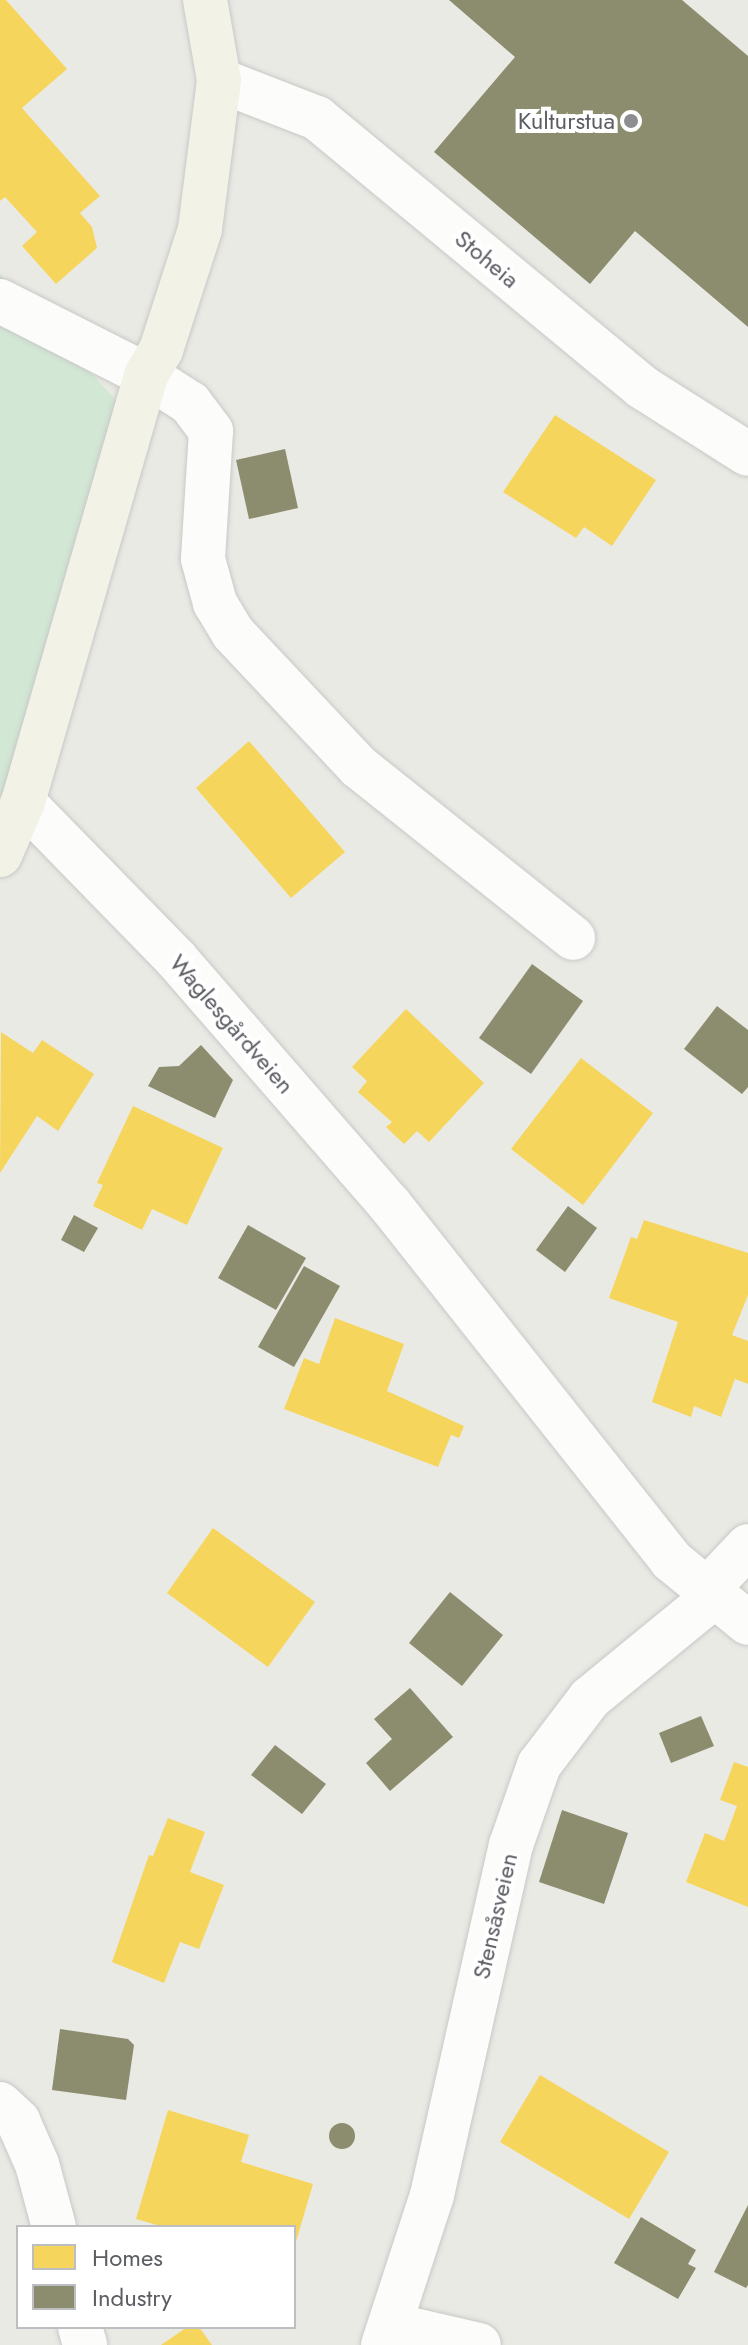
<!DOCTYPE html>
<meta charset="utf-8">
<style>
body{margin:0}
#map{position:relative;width:748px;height:2345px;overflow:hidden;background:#eaeae5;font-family:Jost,sans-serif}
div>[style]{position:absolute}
.green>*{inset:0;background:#d2e7d4}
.homes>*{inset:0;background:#f6d55c}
.industry>*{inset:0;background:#8c8c6e}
.round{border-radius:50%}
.roads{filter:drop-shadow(0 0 2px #c8c8c7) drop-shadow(0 0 2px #c8c8c7)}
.minor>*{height:44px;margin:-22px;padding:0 22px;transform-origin:22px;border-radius:22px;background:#fcfcfb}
.major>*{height:44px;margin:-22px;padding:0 22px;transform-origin:22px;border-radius:22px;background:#f2f2e7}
.dots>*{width:22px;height:22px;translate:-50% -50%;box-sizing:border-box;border:4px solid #fff;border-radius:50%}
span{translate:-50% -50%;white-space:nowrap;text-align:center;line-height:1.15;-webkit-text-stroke:8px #fff;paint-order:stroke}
.poi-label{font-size:24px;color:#5b5d63}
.right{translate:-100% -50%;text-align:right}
.street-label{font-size:24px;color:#5b5d63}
.legend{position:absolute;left:16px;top:2225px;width:280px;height:104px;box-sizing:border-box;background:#fff;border:2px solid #bdbec1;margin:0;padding:10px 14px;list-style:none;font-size:24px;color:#5b5d63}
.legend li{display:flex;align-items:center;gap:16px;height:40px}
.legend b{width:40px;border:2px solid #bdbec1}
</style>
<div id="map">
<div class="green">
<i style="clip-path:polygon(0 274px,116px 400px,50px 708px,0 821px)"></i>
</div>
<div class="homes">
<i style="clip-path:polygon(0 0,6px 0,67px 69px,22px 108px,100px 196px,80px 213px,92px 227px,97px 248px,56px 284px,22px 246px,37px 232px,5px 197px,0 201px)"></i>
<i style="clip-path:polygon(555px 415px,656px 480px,612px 546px,584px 527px,576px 538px,503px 492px)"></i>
<i style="clip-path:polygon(249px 741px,345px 852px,291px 898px,196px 788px)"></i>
<i style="clip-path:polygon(406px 1009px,484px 1083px,429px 1142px,417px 1131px,404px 1144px,386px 1127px,392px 1122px,358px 1092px,367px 1081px,352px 1067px)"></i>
<i style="clip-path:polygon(1px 1032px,33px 1053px,42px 1040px,94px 1074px,58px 1131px,37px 1116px,0 1173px)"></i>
<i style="clip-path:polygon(581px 1058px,653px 1113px,583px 1205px,511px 1149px)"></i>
<i style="clip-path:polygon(133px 1106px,223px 1148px,187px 1225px,152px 1209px,142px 1230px,93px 1206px,103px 1185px,97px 1183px)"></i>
<i style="clip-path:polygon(644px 1220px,748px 1253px,748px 1295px,732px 1335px,748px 1341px,748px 1384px,735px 1379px,721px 1417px,694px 1406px,691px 1417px,652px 1402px,678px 1322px,609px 1298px,631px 1237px,637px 1239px)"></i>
<i style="clip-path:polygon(335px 1318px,404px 1344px,387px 1391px,464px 1426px,459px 1438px,451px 1435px,438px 1467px,284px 1409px,304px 1358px,319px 1364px)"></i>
<i style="clip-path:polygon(213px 1528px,315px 1602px,268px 1667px,167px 1593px)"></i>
<i style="clip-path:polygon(734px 1762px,748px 1767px,748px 1907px,686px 1882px,705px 1833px,724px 1841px,737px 1806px,720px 1800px)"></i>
<i style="clip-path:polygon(168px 1818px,205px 1832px,190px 1872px,224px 1885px,199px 1949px,180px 1942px,164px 1983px,112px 1962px,149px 1855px,153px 1856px)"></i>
<i style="clip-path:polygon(540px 2075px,669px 2152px,629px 2219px,500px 2142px)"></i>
<i style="clip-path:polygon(168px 2110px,249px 2135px,241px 2162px,313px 2184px,295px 2245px,294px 2227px,164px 2227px,136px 2219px)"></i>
<i style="clip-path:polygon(187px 2327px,199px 2327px,212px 2345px,161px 2345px)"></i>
</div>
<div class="industry">
<i style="clip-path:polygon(449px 0,682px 0,748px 56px,748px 327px,635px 231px,590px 284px,434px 152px,515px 57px)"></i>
<i style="clip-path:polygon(285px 449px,298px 508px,249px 519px,236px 460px)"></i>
<i style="clip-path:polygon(532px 964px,583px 1001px,531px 1074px,479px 1038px)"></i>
<i style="clip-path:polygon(717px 1006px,748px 1030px,748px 1087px,742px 1094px,684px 1049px)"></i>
<i style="clip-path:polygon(201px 1045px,233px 1080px,215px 1118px,148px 1086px,159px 1067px,179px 1066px)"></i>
<i style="clip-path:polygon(568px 1206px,597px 1228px,565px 1272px,536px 1250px)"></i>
<i style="clip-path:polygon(74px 1215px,98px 1228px,84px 1252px,61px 1240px)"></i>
<i style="clip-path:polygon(248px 1225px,306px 1258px,276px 1310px,218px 1278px)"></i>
<i style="clip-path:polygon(304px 1266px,340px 1286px,294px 1367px,258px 1347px)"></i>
<i style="clip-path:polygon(450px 1592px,503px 1635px,462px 1686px,409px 1643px)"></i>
<i style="clip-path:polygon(410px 1688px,453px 1737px,390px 1791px,366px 1763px,392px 1739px,374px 1719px)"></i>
<i style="clip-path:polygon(701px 1716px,714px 1746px,671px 1763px,659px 1733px)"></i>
<i style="clip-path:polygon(275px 1745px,326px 1784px,302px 1814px,251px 1775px)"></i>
<i style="clip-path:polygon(562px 1810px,628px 1833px,604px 1904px,539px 1882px)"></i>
<i style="clip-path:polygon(60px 2029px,128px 2039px,134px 2045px,126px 2100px,52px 2090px)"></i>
<i class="round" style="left:329px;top:2123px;width:26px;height:26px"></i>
<i style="clip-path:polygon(748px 2205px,748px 2285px,746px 2288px,714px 2272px)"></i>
<i style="clip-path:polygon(641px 2217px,696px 2250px,688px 2264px,696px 2268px,678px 2299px,614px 2263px)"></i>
</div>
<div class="roads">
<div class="minor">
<i style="left:219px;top:80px;width:105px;rotate:21.2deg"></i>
<i style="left:317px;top:118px;width:422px;rotate:39.6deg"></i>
<i style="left:642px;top:387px;width:125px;rotate:32.3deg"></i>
<i style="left:0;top:301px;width:164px;rotate:26.9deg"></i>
<i style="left:146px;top:375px;width:52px;rotate:32.5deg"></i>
<i style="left:190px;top:403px;width:35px;rotate:53deg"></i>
<i style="left:211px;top:431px;width:128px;rotate:93.6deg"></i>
<i style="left:203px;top:559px;width:46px;rotate:74.7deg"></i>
<i style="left:215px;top:603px;width:35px;rotate:59deg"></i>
<i style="left:233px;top:633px;width:184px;rotate:46.8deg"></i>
<i style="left:359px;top:767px;width:274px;rotate:38.6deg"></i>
<i style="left:23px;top:802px;width:221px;rotate:45.7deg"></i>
<i style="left:177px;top:960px;width:325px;rotate:49deg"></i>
<i style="left:390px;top:1205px;width:453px;rotate:51.6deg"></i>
<i style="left:671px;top:1560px;width:99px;rotate:39.3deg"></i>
<i style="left:712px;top:1598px;width:20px;rotate:-75deg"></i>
<i style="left:717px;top:1579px;width:45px;rotate:-46.8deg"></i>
<i style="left:0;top:2104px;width:25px;rotate:43deg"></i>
<i style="left:18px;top:2121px;width:47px;rotate:66.2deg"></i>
<i style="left:37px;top:2164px;width:65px;rotate:74.9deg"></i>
<i style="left:392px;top:2325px;width:89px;rotate:12.9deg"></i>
<i style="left:80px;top:2327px;width:19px;rotate:74deg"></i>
<i style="left:383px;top:2345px;width:158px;rotate:-71.9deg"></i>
<i style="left:432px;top:2195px;width:359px;rotate:-77.3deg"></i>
<i style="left:511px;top:1845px;width:85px;rotate:-70.7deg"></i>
<i style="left:539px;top:1765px;width:84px;rotate:-52.7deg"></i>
<i style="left:590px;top:1698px;width:158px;rotate:-39.3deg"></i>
</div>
<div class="major">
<i style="left:0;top:855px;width:58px;rotate:-66.5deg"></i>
<i style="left:23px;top:802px;width:444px;rotate:-73.9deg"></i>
<i style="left:146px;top:375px;width:29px;rotate:-59deg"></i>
<i style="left:161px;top:350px;width:127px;rotate:-72.1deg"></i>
<i style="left:200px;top:229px;width:150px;rotate:-82.7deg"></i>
<i style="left:219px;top:80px;width:81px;rotate:-99.9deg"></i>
</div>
</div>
<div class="dots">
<i style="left:631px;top:121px;background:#8d8e90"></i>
</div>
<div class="poi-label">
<span class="right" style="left:615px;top:121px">Kulturstua</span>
</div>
<div class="street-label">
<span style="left:487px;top:259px;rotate:40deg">Stoheia</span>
<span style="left:232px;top:1024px;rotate:49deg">Waglesgårdveien</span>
<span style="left:495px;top:1916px;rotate:-77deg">Stensåsveien</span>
</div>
<ul class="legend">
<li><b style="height:22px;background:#f6d55c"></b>Homes</li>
<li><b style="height:22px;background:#8c8c6e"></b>Industry</li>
</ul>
</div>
